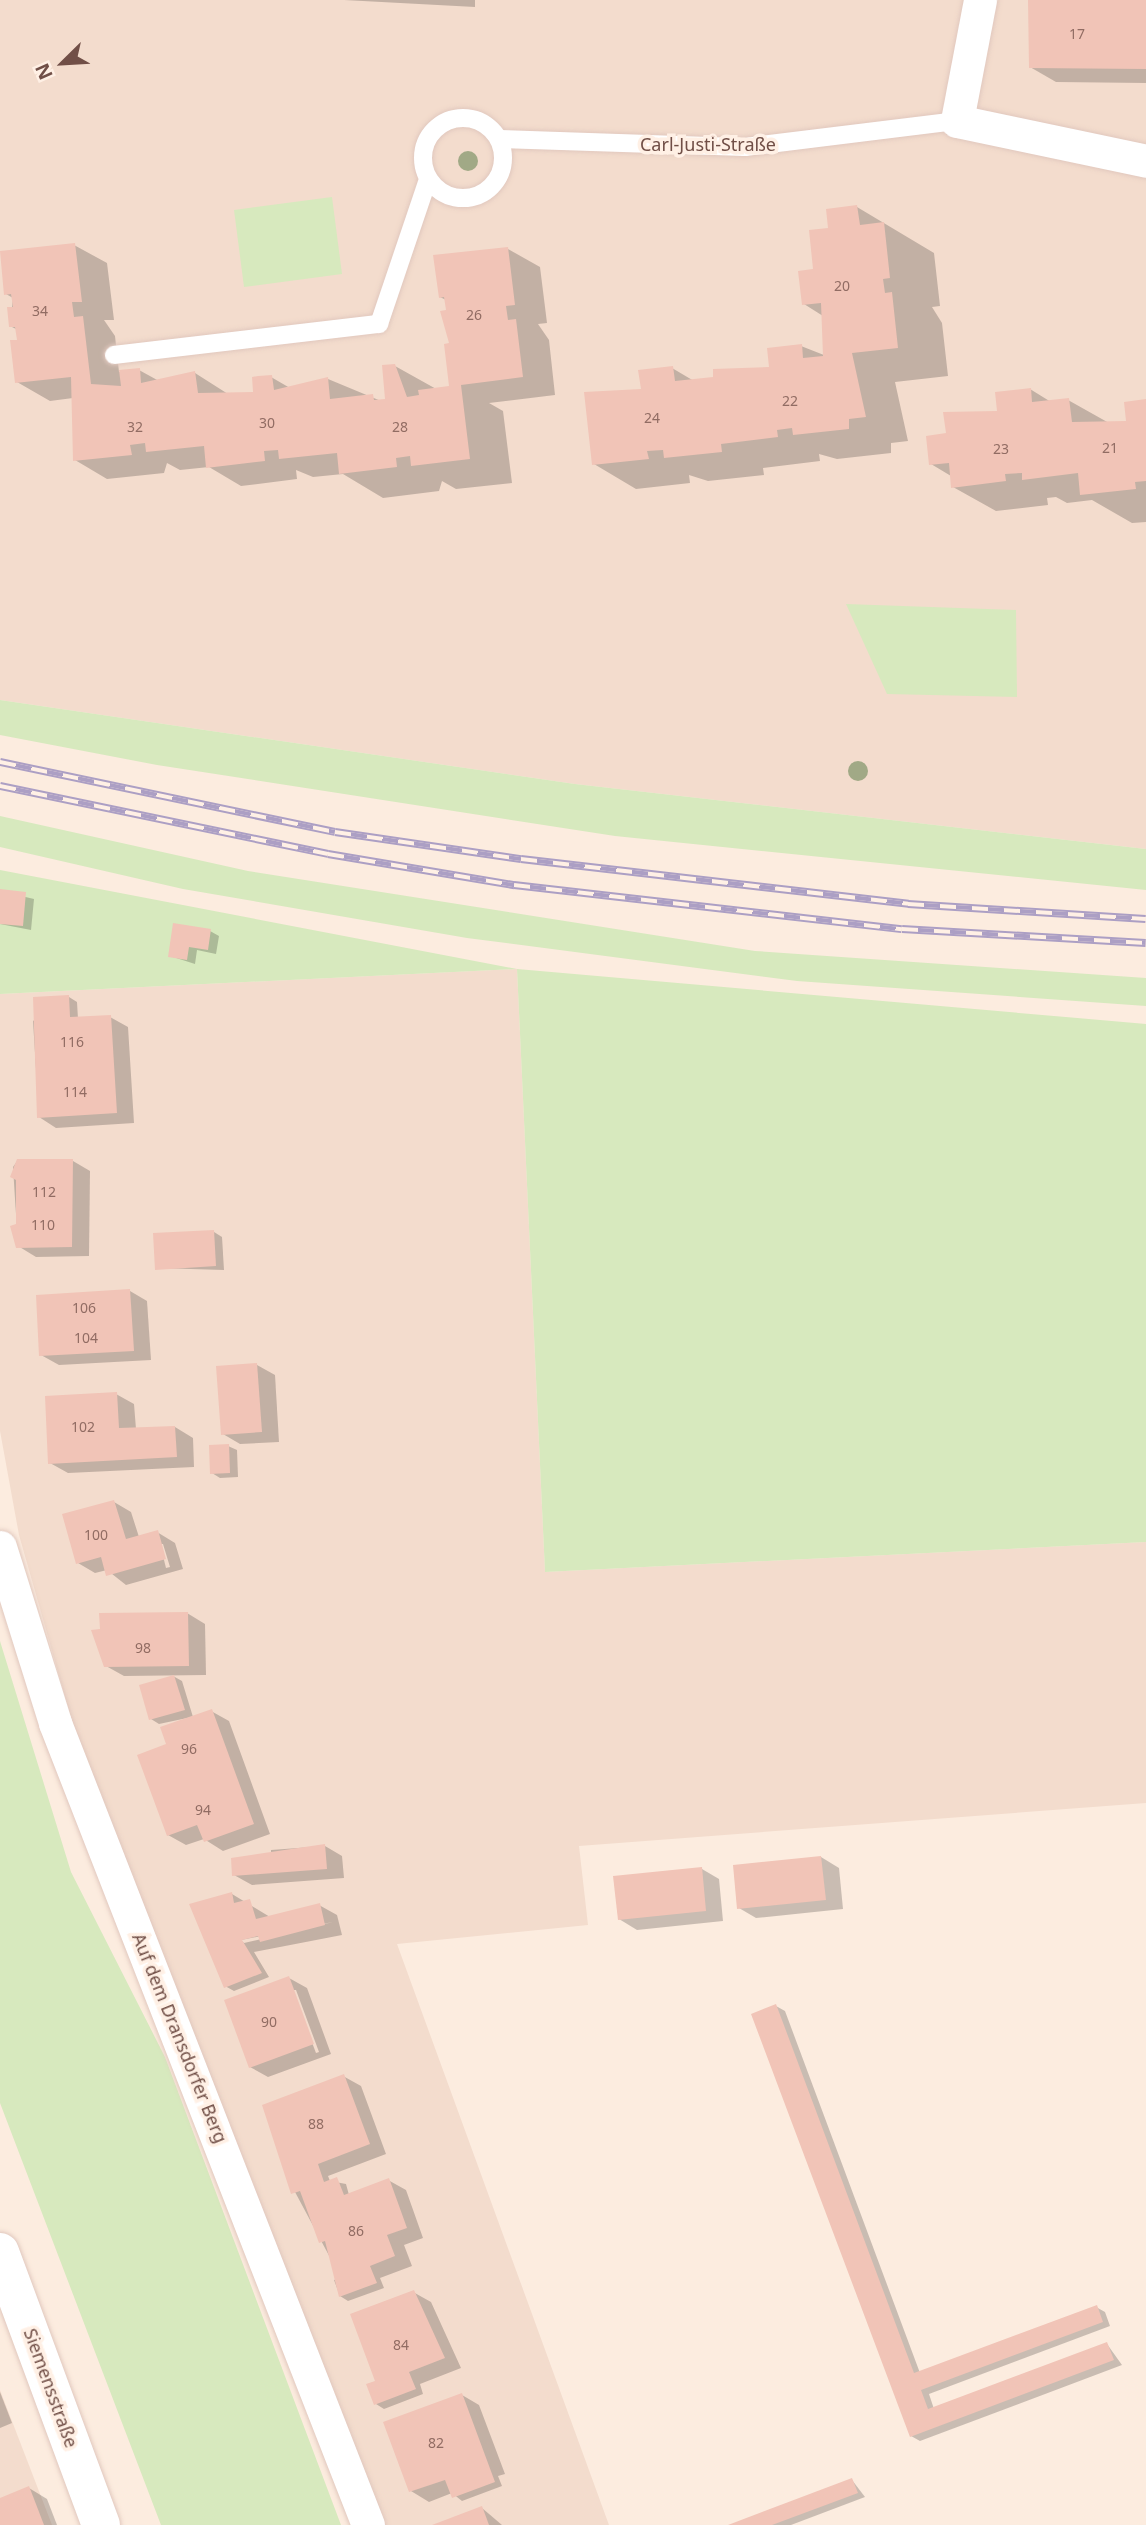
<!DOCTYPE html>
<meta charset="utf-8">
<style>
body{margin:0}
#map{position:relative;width:1146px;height:2525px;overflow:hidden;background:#fcecdf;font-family:"Noto Sans",sans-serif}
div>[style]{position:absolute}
.residential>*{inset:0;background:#f3dccd}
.green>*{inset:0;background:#d7e9be}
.shadow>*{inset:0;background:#0003}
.building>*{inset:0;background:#f1c4b7}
.roads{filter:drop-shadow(0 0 2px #e1c8be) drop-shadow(0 0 2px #e1c8be)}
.service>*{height:18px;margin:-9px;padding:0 9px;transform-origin:9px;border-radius:9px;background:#fff}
.service>.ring{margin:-9px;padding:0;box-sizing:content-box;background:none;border:18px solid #fff;border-radius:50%}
.minor>*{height:33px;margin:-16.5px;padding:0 16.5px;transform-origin:16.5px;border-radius:16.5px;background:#fff}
.tertiary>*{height:38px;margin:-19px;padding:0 19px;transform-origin:19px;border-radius:19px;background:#fff}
.rail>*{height:8px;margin-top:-4px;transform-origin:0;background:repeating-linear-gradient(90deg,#fff0e5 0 16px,#ac9fc4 0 32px);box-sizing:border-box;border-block:2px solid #ac9fc4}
.trees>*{width:20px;height:20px;margin:-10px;border-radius:50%;background:#a1a986}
span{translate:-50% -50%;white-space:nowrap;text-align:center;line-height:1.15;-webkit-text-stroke:7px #fff0e5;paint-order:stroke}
.number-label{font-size:14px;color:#916c63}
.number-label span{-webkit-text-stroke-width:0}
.street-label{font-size:18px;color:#714f47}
.north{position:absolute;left:28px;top:28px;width:70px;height:70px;-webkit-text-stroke:5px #fff0e5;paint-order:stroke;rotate:246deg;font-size:19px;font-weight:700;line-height:28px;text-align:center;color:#714f47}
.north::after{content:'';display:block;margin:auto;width:24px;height:32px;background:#714f47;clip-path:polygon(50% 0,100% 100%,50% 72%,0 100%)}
</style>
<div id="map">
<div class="residential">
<i style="clip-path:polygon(0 0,1146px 0,1146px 849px,575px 784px,0 700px)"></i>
<i style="clip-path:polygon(517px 969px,545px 1572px,1146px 1542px,1146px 1803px,579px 1846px,588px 1925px,397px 1944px,609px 2525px,385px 2525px,80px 1749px,19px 1535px,0 1431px,0 994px)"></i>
<i style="clip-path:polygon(0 2390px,52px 2525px,0 2525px)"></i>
</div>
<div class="green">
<i style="clip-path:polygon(332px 197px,342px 274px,244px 287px,234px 210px)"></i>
<i style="clip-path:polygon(846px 604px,1016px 610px,1017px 697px,887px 694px)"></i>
<i style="clip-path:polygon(0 700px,575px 784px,1146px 849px,1146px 890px,615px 836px,157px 765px,0 735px)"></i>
<i style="clip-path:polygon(0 816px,248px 871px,755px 951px,1146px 978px,1146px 1006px,797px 981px,467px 938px,183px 889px,0 847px)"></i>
<i style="clip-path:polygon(0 870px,517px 969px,1146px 1024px,1146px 1542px,545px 1572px,517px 969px,0 994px)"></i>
<i style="clip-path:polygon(0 1641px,71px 1872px,165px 2057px,341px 2525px,161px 2525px,0 2103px)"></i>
</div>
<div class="shadow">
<i style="clip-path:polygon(344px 0,475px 0,475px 7px)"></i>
<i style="clip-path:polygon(1030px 0,1146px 0,1146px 83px,1056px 82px,1030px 67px)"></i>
<i style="clip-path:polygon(857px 207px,934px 253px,940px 306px,932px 307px,942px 323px,948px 376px,895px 382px,908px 441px,891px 443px,891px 453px,837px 459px,819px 454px,820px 461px,763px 468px,764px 475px,708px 481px,689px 475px,690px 483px,636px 489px,594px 464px,643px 391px,672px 368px,694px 381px,771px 369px,801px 346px,829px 357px,823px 316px,804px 304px,830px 230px)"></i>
<i style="clip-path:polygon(74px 245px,107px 263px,114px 320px,104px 320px,115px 336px,119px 372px,139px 370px,159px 381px,195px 373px,228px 394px,255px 394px,271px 377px,290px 388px,328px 379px,381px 401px,387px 401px,395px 366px,438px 390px,455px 388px,446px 300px,440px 297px,508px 249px,540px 267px,547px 323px,538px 324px,549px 340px,555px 395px,489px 403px,503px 411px,512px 483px,456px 489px,442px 481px,439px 491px,383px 498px,343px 474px,313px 477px,296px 470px,297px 479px,241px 486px,209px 467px,180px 470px,167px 463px,164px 473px,107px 479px,75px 460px,73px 398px,50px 401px,17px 382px,18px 330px,10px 326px,13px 298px,6px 294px)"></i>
<i style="clip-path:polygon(1030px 389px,1051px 402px,1068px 400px,1109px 423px,1128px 423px,1146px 401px,1146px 522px,1132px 523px,1092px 500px,1067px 503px,1056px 497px,1047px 498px,1048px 505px,996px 511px,953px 487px,951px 476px,931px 464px,948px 435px,999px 413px)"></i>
<i style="clip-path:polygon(0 891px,34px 899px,31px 930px,0 924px)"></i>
<i style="clip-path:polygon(210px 931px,219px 936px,216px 954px,197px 950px,195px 964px,170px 956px)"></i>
<i style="clip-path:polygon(69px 997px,77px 1002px,78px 1019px,110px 1017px,128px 1027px,134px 1123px,56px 1128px,39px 1117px,33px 1021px)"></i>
<i style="clip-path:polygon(18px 1160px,73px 1161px,90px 1171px,89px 1256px,36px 1257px,18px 1246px,13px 1167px)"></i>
<i style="clip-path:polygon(214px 1232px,222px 1237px,224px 1270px,157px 1268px)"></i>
<i style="clip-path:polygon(130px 1291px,147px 1301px,151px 1360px,59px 1365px,41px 1355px)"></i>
<i style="clip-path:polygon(257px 1365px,275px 1375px,279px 1442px,240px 1444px,223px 1434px)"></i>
<i style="clip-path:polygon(116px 1394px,134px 1404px,136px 1429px,175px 1427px,193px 1438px,194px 1467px,68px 1473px,50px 1463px)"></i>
<i style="clip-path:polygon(228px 1446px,237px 1450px,238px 1477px,220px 1478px,212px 1473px)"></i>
<i style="clip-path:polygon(evenodd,114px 1502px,131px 1512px,139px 1537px,157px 1532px,175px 1543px,183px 1569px,126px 1585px,107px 1570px,95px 1573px,78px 1563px,114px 1502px,160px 1544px,163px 1544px,170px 1567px,166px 1568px,160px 1544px)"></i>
<i style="clip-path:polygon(187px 1613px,205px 1624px,206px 1675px,124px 1676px,106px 1666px)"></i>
<i style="clip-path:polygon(173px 1676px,182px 1681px,193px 1717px,211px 1711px,229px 1721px,270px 1834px,223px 1851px,204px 1839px,186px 1845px,168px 1835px,168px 1745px,192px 1717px,159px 1724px,151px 1719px)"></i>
<i style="clip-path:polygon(325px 1846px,342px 1856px,344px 1878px,252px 1885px,234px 1875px,271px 1857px,271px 1850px)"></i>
<i style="clip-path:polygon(821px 1857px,839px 1868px,843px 1909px,756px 1918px,739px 1908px)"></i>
<i style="clip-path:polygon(702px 1869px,719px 1879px,723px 1921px,637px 1930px,619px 1919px)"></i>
<i style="clip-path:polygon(evenodd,232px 1894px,270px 1917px,319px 1905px,337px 1915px,342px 1935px,254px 1952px,269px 1977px,234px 1991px,225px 1986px,232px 1894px,333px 1922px,244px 1943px,241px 1940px,333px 1922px)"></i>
<i style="clip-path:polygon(evenodd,289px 1978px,307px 1988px,331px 2054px,268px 2077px,250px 2067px,289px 1978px,292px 1990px,296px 1990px,319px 2052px,316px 2053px,292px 1990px)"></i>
<i style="clip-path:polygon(776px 2006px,785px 2011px,920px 2373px,1096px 2307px,1105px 2312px,1110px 2326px,929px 2394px,934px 2409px,1107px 2344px,1122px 2365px,920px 2441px,911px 2436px)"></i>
<i style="clip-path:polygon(343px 2076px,361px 2086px,386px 2154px,328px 2176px,330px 2181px,346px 2184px,349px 2195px,388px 2180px,406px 2190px,423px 2238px,404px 2245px,412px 2266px,380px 2278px,384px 2288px,348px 2301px,340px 2296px,334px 2280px,341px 2278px,287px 2177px)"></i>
<i style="clip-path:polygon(413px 2292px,431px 2302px,461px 2368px,420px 2384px,423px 2394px,384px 2409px,376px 2404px,377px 2383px)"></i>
<i style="clip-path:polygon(0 2392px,12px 2423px,0 2428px)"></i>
<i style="clip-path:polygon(462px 2395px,479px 2405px,505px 2474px,498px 2476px,502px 2486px,462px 2501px,452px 2493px,429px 2502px,411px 2491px)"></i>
<i style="clip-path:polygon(852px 2480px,865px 2497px,791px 2525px,735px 2525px)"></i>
<i style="clip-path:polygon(29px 2488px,47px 2499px,57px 2525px,0 2525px,0 2500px)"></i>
<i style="clip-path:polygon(482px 2508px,502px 2525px,436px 2525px)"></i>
</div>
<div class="building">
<i style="clip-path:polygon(1028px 0,1146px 0,1146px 69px,1029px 68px)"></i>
<i style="clip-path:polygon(857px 205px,860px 225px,884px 222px,890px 278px,883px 279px,885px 293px,892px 292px,898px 348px,852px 353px,866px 417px,849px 419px,849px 429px,793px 435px,792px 428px,777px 430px,778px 437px,721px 444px,722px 452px,664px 458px,663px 450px,647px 451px,649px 459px,592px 465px,584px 392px,641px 389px,638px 370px,673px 366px,675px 381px,713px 377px,713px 369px,769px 367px,767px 348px,802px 344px,803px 358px,823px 356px,821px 303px,802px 305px,798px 271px,813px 269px,809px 230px,828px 228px,826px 209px)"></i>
<i style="clip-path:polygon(75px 243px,82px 302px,72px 302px,74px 317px,83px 316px,91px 384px,121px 386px,119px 370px,140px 368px,141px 383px,195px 371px,198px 393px,253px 392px,252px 377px,258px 376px,272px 375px,274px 390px,328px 377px,330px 399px,373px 394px,374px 400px,385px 399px,382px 365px,395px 364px,407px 397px,419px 395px,418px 390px,449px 386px,444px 344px,449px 343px,440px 311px,446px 310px,444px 297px,439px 298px,433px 255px,508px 247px,515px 305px,506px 306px,508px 320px,516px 319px,523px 377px,461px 385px,470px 459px,411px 466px,410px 456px,396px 458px,397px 467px,339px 474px,337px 453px,279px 459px,278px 450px,264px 451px,265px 461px,206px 468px,204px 446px,146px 452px,145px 443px,130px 445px,132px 455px,73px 461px,71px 377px,15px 383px,10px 340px,17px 340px,15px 327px,9px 327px,7px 307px,13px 307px,11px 294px,4px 295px,0 251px)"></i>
<i style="clip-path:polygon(1031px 388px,1032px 402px,1069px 398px,1072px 422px,1126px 421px,1124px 402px,1146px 399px,1146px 481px,1135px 482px,1136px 489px,1080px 495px,1078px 473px,1022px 480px,1022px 473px,1005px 474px,1006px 481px,951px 488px,949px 463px,929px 465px,926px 436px,946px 433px,943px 412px,997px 411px,995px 392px)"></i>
<i style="clip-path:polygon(0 889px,26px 892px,23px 926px,0 924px)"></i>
<i style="clip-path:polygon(173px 923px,211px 929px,208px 950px,189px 947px,187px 960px,168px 957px)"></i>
<i style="clip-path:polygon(69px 995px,70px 1017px,111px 1015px,117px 1113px,37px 1118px,33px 997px)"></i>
<i style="clip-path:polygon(17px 1159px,73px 1159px,72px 1247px,16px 1248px,10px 1226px,16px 1224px,16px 1180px,10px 1177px)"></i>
<i style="clip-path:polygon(214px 1230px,216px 1266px,155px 1270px,153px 1233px)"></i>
<i style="clip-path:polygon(130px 1289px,134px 1351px,39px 1356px,36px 1295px)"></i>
<i style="clip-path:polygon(257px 1363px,262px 1432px,221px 1435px,216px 1366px)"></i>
<i style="clip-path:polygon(117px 1392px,119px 1428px,175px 1426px,177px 1457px,48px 1464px,45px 1396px)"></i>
<i style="clip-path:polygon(229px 1444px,230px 1473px,210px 1474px,209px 1445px)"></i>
<i style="clip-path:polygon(114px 1500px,126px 1539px,158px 1530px,166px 1559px,106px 1576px,101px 1557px,76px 1564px,62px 1514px)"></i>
<i style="clip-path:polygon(188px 1612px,189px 1666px,104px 1667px,91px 1630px,100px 1629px,99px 1613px)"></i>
<i style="clip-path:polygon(174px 1675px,185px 1710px,149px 1720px,139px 1685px)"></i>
<i style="clip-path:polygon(212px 1709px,254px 1824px,204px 1842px,197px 1825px,167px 1836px,137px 1755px,166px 1744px,160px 1727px)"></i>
<i style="clip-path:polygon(325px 1844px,327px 1869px,232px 1876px,231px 1858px)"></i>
<i style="clip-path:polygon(821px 1856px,826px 1900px,737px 1909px,733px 1865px)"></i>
<i style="clip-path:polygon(702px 1867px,706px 1911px,618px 1920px,613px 1876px)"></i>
<i style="clip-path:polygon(232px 1892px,234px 1903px,250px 1899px,256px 1919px,320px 1903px,325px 1925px,260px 1942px,258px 1936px,242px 1940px,262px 1973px,224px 1988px,189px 1904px)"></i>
<i style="clip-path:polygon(289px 1976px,314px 2044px,249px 2068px,224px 2000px)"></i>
<i style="clip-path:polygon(776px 2004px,914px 2373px,1097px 2305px,1103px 2322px,921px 2390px,928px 2409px,1107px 2342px,1114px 2360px,910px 2437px,751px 2014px)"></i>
<i style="clip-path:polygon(344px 2074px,370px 2144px,318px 2164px,324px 2182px,337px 2177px,344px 2195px,389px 2178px,407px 2228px,387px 2235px,395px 2256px,370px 2266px,377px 2283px,339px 2297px,325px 2241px,319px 2243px,300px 2191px,291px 2194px,262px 2105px)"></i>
<i style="clip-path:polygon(414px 2290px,445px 2358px,409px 2372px,416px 2389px,374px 2405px,366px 2384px,375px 2381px,350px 2314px)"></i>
<i style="clip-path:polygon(462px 2393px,495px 2482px,452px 2498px,445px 2480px,409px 2492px,383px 2422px)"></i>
<i style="clip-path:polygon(852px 2478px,858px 2493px,772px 2525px,728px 2525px)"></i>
<i style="clip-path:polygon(29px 2486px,44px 2525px,0 2525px,0 2498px)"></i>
<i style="clip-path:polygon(482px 2506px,489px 2525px,432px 2525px)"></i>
</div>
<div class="roads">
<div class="service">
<i class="ring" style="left:423px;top:118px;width:62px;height:62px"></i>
<i style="left:500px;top:139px;width:245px;rotate:1.9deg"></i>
<i style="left:745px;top:147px;width:214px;rotate:-7deg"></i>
<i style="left:114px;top:355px;width:267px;rotate:-6.7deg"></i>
<i style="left:379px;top:324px;width:153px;rotate:-71.3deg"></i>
</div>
<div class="minor">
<i style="left:980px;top:0;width:123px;rotate:100.8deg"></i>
<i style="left:957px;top:121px;width:193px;rotate:11.9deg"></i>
<i style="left:0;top:1547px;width:184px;rotate:72.6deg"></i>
<i style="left:55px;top:1723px;width:861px;rotate:68.68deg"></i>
</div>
<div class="tertiary">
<i style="left:0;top:2252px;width:291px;rotate:69.7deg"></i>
</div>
</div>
<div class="rail">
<i style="left:0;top:762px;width:342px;rotate:11.8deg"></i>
<i style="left:335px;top:832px;width:188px;rotate:8.3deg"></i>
<i style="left:521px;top:859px;width:390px;rotate:6.6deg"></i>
<i style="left:908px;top:904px;width:238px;rotate:3.6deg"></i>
<i style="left:0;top:786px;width:335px;rotate:11.7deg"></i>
<i style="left:328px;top:854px;width:189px;rotate:9.5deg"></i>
<i style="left:514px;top:885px;width:390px;rotate:6.5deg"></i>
<i style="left:902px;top:929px;width:244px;rotate:3.3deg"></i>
</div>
<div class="trees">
<i style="left:468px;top:161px"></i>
<i style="left:858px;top:771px"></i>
</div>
<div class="number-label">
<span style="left:1077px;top:34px">17</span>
<span style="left:842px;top:286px">20</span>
<span style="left:40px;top:311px">34</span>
<span style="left:474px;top:315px">26</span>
<span style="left:790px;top:401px">22</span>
<span style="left:652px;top:418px">24</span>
<span style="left:267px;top:423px">30</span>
<span style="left:135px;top:427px">32</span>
<span style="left:400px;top:427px">28</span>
<span style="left:1110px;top:448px">21</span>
<span style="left:1001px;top:449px">23</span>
<span style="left:72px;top:1042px">116</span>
<span style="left:75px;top:1092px">114</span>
<span style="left:44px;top:1192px">112</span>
<span style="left:43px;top:1225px">110</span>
<span style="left:84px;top:1308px">106</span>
<span style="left:86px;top:1338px">104</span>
<span style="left:83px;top:1427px">102</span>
<span style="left:96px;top:1535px">100</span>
<span style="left:143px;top:1648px">98</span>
<span style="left:189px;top:1749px">96</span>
<span style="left:203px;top:1810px">94</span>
<span style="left:269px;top:2022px">90</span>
<span style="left:316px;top:2124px">88</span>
<span style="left:356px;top:2231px">86</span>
<span style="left:401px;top:2345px">84</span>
<span style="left:436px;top:2443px">82</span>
</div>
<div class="street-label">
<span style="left:708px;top:144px">Carl-Justi-Straße</span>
<span style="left:180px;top:2038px;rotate:68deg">Auf dem Dransdorfer Berg</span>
<span style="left:51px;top:2388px;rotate:70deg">Siemensstraße</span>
</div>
<div class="north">N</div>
</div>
